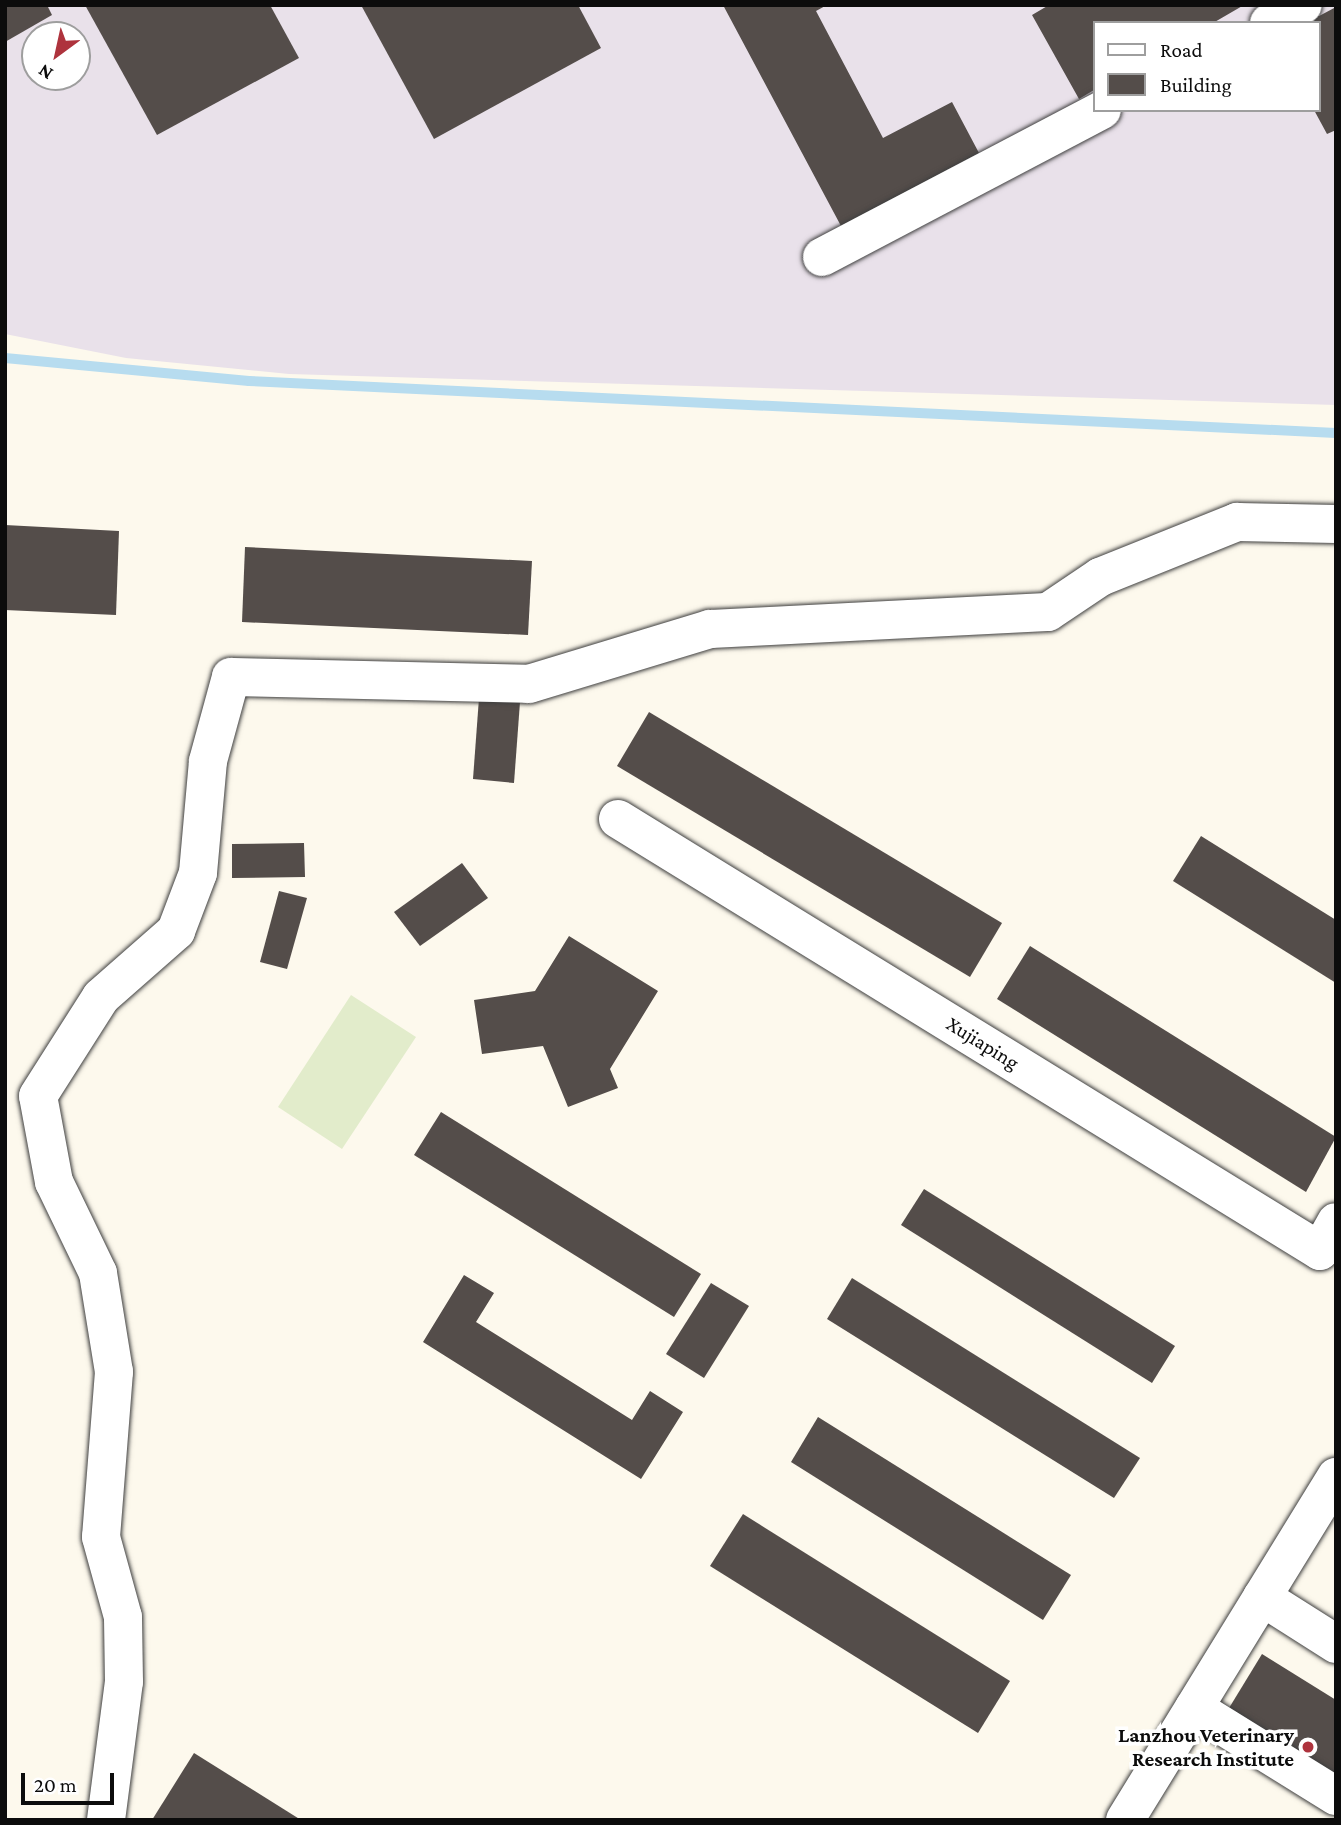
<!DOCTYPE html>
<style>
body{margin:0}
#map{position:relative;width:1341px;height:1825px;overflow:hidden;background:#fdf9ed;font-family:"Crimson Pro",serif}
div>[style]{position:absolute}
.industrial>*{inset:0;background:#e9e1ea}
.pitch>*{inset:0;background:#e2eccb}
.stream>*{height:10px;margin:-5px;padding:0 5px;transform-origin:5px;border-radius:5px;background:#b7dcef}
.building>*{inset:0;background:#544d4a}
.roads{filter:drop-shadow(0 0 2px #3f3f3f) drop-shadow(0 0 2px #3f3f3f)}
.minor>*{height:38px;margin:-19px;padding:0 19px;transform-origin:19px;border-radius:19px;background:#fff}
.dots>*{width:19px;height:19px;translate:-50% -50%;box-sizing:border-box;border:4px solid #fff;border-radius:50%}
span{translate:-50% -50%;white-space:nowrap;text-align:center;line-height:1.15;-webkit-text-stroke:7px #fff;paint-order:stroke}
.street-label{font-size:21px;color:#0c0c0c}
.poi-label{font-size:21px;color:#0c0c0c;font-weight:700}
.right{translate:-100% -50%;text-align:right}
.frame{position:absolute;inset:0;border:7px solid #0c0c0c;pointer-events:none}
.legend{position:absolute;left:1093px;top:21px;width:228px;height:91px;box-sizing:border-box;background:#fff;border:2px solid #9e9e9e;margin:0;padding:9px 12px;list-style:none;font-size:21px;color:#0c0c0c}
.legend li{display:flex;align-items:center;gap:14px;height:35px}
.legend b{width:35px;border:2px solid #9e9e9e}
.north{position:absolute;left:21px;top:21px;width:70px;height:70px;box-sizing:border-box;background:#fff;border:2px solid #9e9e9e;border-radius:50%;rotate:213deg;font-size:19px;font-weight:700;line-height:28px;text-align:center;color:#0c0c0c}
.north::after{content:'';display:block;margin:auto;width:24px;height:32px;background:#ae333d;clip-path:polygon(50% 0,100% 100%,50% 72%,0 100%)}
.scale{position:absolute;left:21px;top:1773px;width:93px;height:32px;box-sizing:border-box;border:4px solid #0c0c0c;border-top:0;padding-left:9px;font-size:21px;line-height:24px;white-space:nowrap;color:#0c0c0c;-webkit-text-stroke:5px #fff;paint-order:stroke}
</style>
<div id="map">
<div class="industrial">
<i style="clip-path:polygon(evenodd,5px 5px,1336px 5px,1336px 405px,289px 374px,126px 358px,5px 334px,5px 5px,1094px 23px,1318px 23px,1318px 110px,1094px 110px,1094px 23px,5px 5px,35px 35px,77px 35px,77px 77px,35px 77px,35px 35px)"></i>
</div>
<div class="pitch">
<i style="clip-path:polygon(351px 995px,416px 1037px,342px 1149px,278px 1107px)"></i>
</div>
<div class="stream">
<i style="left:5px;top:358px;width:245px;rotate:5.4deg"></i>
<i style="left:249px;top:381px;width:1088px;rotate:2.74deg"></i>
</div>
<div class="building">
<i style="clip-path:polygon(5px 5px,47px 5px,52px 15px,5px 42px)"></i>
<i style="clip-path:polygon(85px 5px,270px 5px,299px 58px,157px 135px)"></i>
<i style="clip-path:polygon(361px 5px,578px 5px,601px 48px,434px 139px)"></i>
<i style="clip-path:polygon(723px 5px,827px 5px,816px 11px,883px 138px,952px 102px,979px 153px,841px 226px)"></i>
<i style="clip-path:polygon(1049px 5px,1244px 5px,1213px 23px,1094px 23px,1094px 90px,1079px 99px,1032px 15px)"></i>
<i style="clip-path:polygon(1336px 7px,1336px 130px,1327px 134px,1314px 110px,1318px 23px,1306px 23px)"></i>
<i style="clip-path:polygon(5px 525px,119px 531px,116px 615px,5px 610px)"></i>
<i style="clip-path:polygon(245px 547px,532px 561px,528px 635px,242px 622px)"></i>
<i style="clip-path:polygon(479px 698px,520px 702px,514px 783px,473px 779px)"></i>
<i style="clip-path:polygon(649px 712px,1002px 923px,970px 977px,617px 766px)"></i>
<i style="clip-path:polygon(1201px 836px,1336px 920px,1336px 983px,1173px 881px)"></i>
<i style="clip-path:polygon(304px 843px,305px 877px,232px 878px,232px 844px)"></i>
<i style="clip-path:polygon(462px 863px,488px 898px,420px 946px,394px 912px)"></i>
<i style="clip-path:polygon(279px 891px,307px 898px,287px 969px,260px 962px)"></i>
<i style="clip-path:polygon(569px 936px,658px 991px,610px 1069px,618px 1088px,568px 1107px,543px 1046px,482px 1054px,474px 1000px,535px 991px)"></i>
<i style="clip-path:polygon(1030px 946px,1336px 1137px,1306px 1192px,997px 999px)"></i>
<i style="clip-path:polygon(441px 1112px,701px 1274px,674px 1317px,414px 1155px)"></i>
<i style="clip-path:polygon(924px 1189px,1175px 1346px,1152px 1383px,901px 1225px)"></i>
<i style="clip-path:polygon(464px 1275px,494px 1293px,476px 1322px,632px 1420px,650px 1391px,683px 1412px,641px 1479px,423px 1342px)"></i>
<i style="clip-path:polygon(852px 1278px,1140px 1458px,1114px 1498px,827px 1319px)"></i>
<i style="clip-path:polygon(711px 1283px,749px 1306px,704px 1378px,666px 1354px)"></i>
<i style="clip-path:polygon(818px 1417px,1071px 1575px,1043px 1620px,791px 1462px)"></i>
<i style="clip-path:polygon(743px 1514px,1010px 1681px,978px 1733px,710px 1566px)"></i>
<i style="clip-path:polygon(1262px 1654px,1336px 1700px,1336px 1781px,1226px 1713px)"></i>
<i style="clip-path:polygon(194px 1753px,301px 1820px,152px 1820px)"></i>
</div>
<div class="roads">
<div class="minor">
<i style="left:1269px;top:23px;width:38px;rotate:-28deg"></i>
<i style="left:822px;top:257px;width:316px;rotate:-27.7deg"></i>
<i style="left:618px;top:819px;width:824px;rotate:31.61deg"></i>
<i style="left:1320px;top:1251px;width:33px;rotate:-61deg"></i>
<i style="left:1262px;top:1597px;width:88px;rotate:32.4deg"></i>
<i style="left:1194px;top:1708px;width:167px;rotate:31.8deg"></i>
<i style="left:106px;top:1820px;width:139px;rotate:-82.6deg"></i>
<i style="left:124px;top:1682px;width:65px;rotate:-90.9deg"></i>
<i style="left:123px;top:1617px;width:83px;rotate:-105.4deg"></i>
<i style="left:101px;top:1537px;width:166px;rotate:-85.5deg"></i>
<i style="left:114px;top:1372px;width:100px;rotate:-99.2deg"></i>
<i style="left:98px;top:1273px;width:101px;rotate:-115.8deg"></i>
<i style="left:54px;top:1182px;width:87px;rotate:-100.5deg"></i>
<i style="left:38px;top:1096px;width:117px;rotate:-57.5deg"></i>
<i style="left:101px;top:997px;width:100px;rotate:-41.3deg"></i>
<i style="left:176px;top:931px;width:62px;rotate:-69.2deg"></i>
<i style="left:198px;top:873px;width:112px;rotate:-84.9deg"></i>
<i style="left:208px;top:761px;width:87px;rotate:-74.7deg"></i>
<i style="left:231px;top:677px;width:298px;rotate:1.3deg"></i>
<i style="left:529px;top:684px;width:189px;rotate:-16.9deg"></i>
<i style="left:710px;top:629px;width:338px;rotate:-2.9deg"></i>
<i style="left:1048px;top:612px;width:63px;rotate:-33.9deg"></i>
<i style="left:1100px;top:577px;width:148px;rotate:-21.9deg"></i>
<i style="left:1237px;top:522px;width:99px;rotate:1.2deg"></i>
<i style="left:1125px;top:1820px;width:403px;rotate:-58.4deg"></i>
</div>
</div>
<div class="dots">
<i style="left:1308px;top:1747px;background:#ae333d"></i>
</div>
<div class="street-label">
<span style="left:983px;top:1043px;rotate:32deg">Xujiaping</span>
</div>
<div class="poi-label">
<span class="right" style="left:1294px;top:1747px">Lanzhou Veterinary<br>Research Institute</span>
</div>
<div class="frame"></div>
<ul class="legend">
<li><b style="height:9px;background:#fff"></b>Road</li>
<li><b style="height:19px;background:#544d4a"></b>Building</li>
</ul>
<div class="north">N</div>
<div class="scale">20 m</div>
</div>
